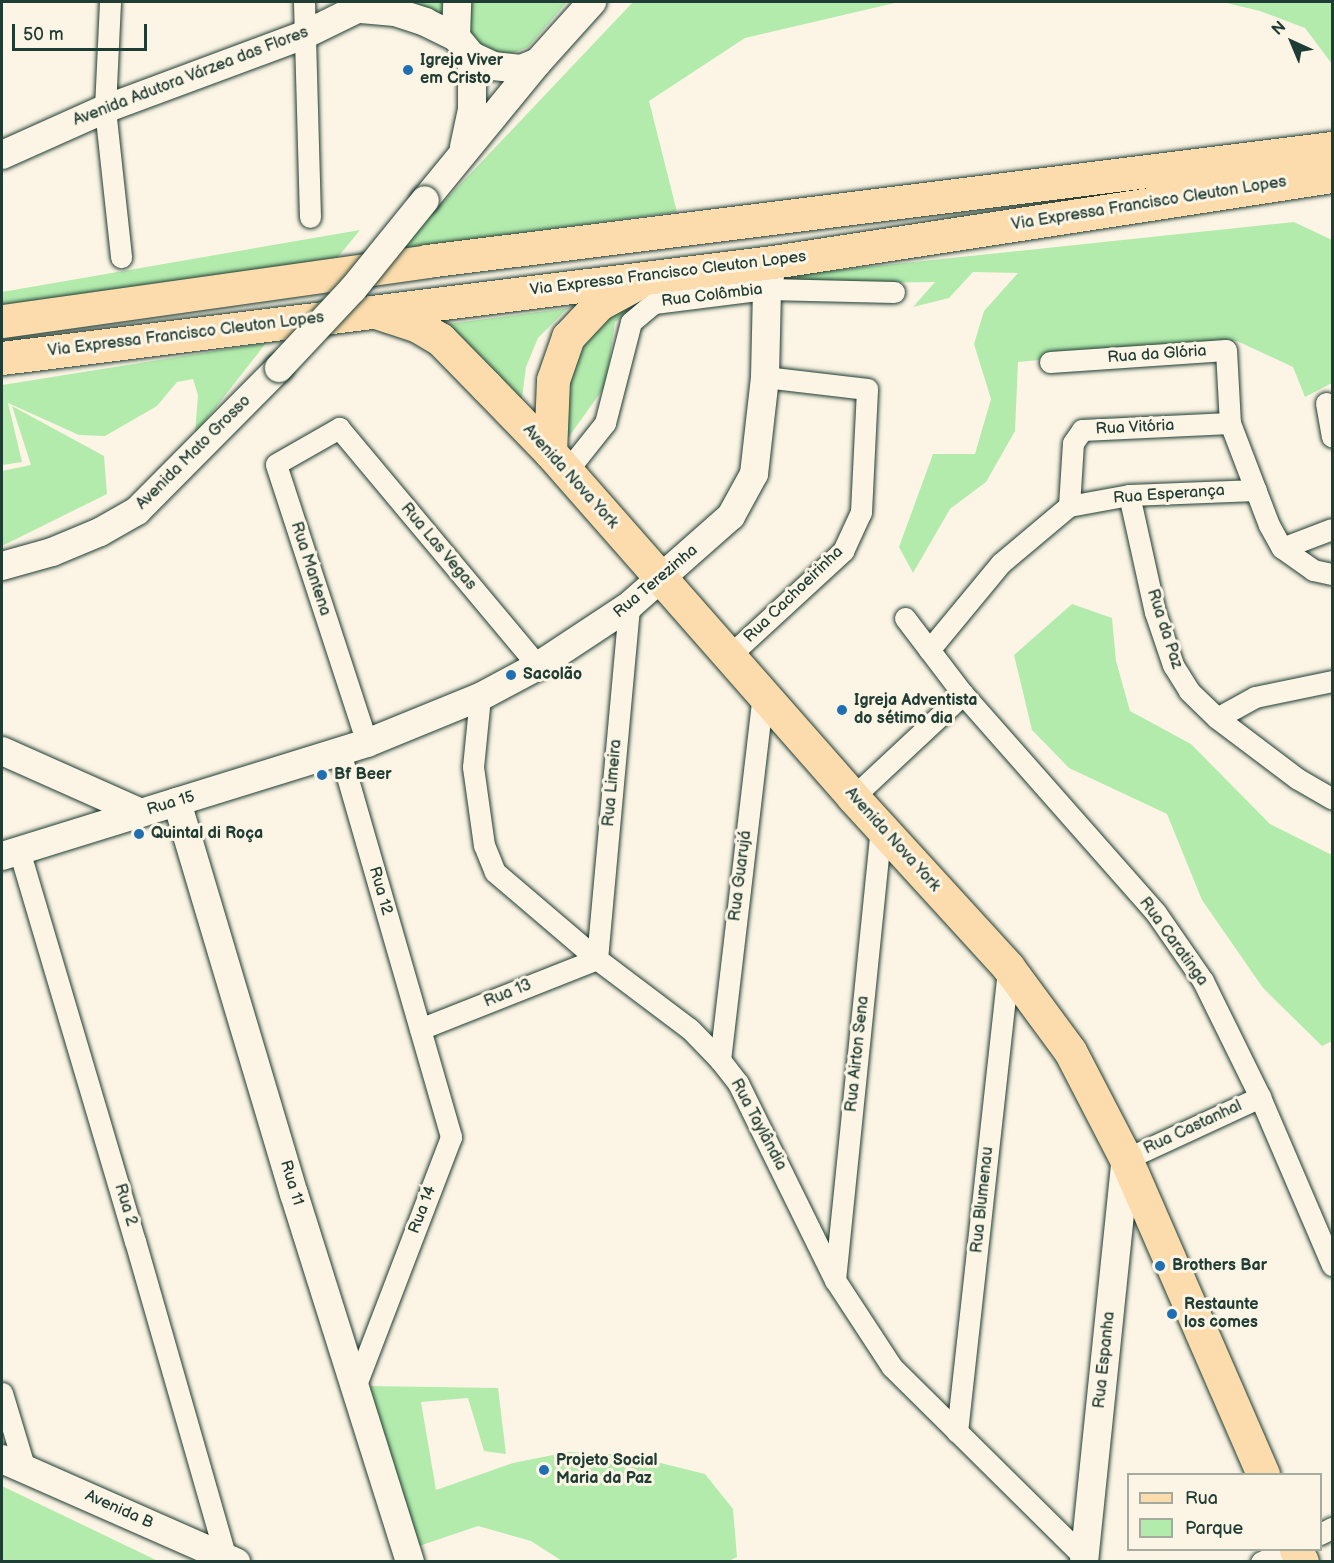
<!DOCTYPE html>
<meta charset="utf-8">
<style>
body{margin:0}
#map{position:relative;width:1334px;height:1563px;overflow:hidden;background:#fcf5e5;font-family:"Balsamiq Sans",sans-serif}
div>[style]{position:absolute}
.green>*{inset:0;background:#b3ebad}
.roads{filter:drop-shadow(0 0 2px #1f3d34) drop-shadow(0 0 2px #1f3d34)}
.street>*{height:21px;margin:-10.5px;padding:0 10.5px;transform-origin:10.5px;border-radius:10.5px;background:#fcf5e5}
.secondary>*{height:28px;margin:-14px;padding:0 14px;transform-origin:14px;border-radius:14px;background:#fcf5e5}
.primary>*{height:33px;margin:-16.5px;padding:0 16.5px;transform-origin:16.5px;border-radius:16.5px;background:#fcdcac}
.highway>*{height:33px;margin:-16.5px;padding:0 16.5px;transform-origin:16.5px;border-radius:16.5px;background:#fcdcac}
.bridges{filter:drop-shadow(0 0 2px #1f3d34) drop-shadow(0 0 2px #1f3d34)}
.secondary-bridge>*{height:28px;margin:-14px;padding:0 14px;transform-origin:14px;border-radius:14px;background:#fcf5e5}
.dots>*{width:16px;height:16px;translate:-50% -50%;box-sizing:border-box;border:3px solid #fcf5e5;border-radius:50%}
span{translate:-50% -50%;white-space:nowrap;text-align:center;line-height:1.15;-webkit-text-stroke:6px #fcf5e5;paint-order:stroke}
.poi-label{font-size:16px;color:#1f3d34;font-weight:700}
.left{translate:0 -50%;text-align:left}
.street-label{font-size:16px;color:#1f3d34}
.frame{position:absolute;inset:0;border:3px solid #1f3d34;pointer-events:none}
.legend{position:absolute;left:1127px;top:1473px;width:195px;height:78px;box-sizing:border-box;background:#fcf5e5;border:2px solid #a4ab9e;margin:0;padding:8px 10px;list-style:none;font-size:18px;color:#1f3d34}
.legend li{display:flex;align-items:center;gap:12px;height:30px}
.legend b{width:30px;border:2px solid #a4ab9e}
.north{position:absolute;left:1262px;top:12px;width:60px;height:60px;-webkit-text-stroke:4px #fcf5e5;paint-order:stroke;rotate:316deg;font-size:16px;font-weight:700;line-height:24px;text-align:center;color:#1f3d34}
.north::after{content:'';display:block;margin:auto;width:21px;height:27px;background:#1f3d34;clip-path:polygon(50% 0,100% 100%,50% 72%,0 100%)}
.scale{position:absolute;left:12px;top:24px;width:135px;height:27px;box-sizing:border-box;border:3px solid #1f3d34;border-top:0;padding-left:8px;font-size:18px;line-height:21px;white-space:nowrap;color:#1f3d34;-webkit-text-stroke:4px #fcf5e5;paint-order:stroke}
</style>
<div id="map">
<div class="green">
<i style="clip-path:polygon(392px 2px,567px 2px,528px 47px,513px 53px,501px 53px,487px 51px)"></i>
<i style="clip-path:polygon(633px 2px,899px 2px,745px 38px,649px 101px,677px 212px,399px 249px)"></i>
<i style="clip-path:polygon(1222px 2px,1332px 2px,1332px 64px,1305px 28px,1260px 11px)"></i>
<i style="clip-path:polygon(1294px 222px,1332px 240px,1332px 383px,1305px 397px,1293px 367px,1237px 341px,1018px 362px,1015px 431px,986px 482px,950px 509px,913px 573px,899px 547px,933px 454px,975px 454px,991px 399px,974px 344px,984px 311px,1018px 273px,973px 272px,949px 298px,913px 307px,935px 282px,794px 284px,799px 274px)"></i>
<i style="clip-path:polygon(360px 230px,330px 267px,2px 314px,2px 292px)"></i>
<i style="clip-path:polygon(698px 281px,657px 295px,615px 322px,606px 385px,565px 442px,558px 389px,583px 335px,626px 299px)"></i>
<i style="clip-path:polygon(568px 308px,538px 338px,526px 367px,521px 405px,486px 373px,447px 324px)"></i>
<i style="clip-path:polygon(266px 343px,195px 434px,198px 395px,193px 379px,177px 382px,157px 406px,105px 436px,79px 435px,8px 403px,22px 462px,2px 465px,2px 385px)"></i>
<i style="clip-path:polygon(12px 406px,104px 456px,107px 494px,2px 546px,2px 471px,31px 465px)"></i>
<i style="clip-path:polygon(1072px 604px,1112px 618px,1116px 661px,1130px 711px,1191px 744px,1270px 824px,1332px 855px,1332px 1041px,1322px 1046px,1263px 988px,1202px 900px,1167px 814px,1069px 768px,1032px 730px,1014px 655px)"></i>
<i style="clip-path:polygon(370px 1386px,498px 1388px,506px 1454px,484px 1451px,468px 1398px,421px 1402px,436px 1490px,513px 1463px,568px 1452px,628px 1455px,705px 1474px,733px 1509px,737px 1557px,727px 1562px,562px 1561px,531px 1541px,478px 1526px,419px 1546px,368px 1392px)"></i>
<i style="clip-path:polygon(2px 1486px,158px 1561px,2px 1561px)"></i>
</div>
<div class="roads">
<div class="street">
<i style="left:110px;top:2px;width:107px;rotate:92.7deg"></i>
<i style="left:105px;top:109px;width:149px;rotate:83.8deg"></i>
<i style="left:304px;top:2px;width:215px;rotate:88.4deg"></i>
<i style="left:1050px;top:362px;width:176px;rotate:-3.9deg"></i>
<i style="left:1226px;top:350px;width:73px;rotate:86.9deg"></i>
<i style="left:1230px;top:423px;width:109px;rotate:69.1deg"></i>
<i style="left:1269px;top:525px;width:26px;rotate:61deg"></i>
<i style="left:1282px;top:548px;width:38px;rotate:35deg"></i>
<i style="left:1313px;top:570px;width:19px;rotate:12deg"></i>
<i style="left:1326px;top:403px;width:34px;rotate:80deg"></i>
<i style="left:566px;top:472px;width:63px;rotate:-51.5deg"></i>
<i style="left:605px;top:423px;width:104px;rotate:-75.6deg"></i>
<i style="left:631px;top:322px;width:30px;rotate:-40deg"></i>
<i style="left:654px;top:303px;width:114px;rotate:-7.1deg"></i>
<i style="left:767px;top:289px;width:127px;rotate:1.4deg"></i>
<i style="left:1129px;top:495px;width:120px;rotate:77.5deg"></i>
<i style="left:1155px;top:612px;width:56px;rotate:71.2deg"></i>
<i style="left:1173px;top:665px;width:31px;rotate:58deg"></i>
<i style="left:1189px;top:691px;width:39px;rotate:44deg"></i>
<i style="left:1217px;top:718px;width:101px;rotate:37deg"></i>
<i style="left:1298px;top:779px;width:39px;rotate:30deg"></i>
<i style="left:1069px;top:506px;width:63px;rotate:-86.4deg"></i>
<i style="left:1073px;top:443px;width:16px;rotate:-55deg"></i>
<i style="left:1082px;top:430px;width:148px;rotate:-2.7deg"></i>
<i style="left:1282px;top:548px;width:53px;rotate:-20.8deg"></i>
<i style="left:905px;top:618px;width:96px;rotate:52.7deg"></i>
<i style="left:963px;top:694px;width:292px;rotate:48.6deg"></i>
<i style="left:1156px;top:913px;width:83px;rotate:55.3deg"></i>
<i style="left:1203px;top:981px;width:129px;rotate:63.8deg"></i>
<i style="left:1260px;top:1097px;width:183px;rotate:66.8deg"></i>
<i style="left:929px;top:650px;width:113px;rotate:-50.4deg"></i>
<i style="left:1001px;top:563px;width:89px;rotate:-40deg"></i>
<i style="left:1069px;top:506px;width:61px;rotate:-10.4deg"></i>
<i style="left:1129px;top:495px;width:127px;rotate:-2.3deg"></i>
<i style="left:730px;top:655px;width:154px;rotate:-42.6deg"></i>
<i style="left:843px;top:551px;width:43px;rotate:-65.2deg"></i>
<i style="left:861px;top:512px;width:123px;rotate:-87.2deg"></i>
<i style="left:867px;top:389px;width:103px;rotate:-173.3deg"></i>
<i style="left:480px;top:697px;width:70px;rotate:95.7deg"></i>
<i style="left:473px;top:767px;width:79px;rotate:82deg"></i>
<i style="left:484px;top:845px;width:29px;rotate:68deg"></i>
<i style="left:495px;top:872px;width:134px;rotate:40.5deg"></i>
<i style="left:597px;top:959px;width:116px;rotate:37deg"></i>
<i style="left:690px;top:1029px;width:43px;rotate:45.9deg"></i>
<i style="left:720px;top:1060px;width:29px;rotate:52deg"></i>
<i style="left:738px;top:1083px;width:220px;rotate:63.8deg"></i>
<i style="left:835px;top:1280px;width:104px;rotate:56.8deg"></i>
<i style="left:892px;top:1367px;width:270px;rotate:44.7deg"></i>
<i style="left:1217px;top:718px;width:43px;rotate:-28.9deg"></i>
<i style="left:1255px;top:697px;width:79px;rotate:-11.7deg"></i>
<i style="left:367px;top:743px;width:293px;rotate:-108.1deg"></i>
<i style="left:276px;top:464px;width:73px;rotate:-29.7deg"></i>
<i style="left:339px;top:428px;width:310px;rotate:50.1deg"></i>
<i style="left:340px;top:752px;width:401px;rotate:73.9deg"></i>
<i style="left:451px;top:1137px;width:268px;rotate:111deg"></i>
<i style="left:853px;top:797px;width:151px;rotate:-43.1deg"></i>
<i style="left:19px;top:850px;width:408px;rotate:73.5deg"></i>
<i style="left:135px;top:1241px;width:334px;rotate:74deg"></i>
<i style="left:597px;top:959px;width:354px;rotate:-84.8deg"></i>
<i style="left:420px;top:1029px;width:190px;rotate:-21.6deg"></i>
<i style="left:720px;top:1060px;width:370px;rotate:-83.3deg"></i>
<i style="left:1126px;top:1159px;width:148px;rotate:-24.8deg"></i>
<i style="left:835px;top:1280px;width:454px;rotate:-84.2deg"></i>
<i style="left:2px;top:1393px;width:79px;rotate:73.2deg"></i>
<i style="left:957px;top:1432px;width:468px;rotate:-83.7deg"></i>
<i style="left:1320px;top:1534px;width:13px;rotate:-27deg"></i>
<i style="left:1261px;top:1562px;width:30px;rotate:-24deg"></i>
</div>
<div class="secondary">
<i style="left:361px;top:9px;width:34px;rotate:5deg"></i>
<i style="left:395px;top:12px;width:32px;rotate:18deg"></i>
<i style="left:425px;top:22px;width:34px;rotate:26deg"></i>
<i style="left:456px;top:37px;width:25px;rotate:50deg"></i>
<i style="left:472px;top:56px;width:23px;rotate:25deg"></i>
<i style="left:493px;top:66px;width:28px;rotate:6deg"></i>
<i style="left:521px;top:69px;width:18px;rotate:-22deg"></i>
<i style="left:456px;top:37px;width:35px;rotate:-88deg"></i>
<i style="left:464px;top:147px;width:38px;rotate:-78deg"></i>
<i style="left:472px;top:110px;width:54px;rotate:-90deg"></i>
<i style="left:2px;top:155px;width:113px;rotate:-24.1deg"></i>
<i style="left:105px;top:109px;width:212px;rotate:-20.4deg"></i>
<i style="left:304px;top:35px;width:61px;rotate:-26.1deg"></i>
<i style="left:359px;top:8px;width:24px;rotate:-15deg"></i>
<i style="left:425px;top:200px;width:178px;rotate:-50.7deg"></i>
<i style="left:538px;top:62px;width:81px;rotate:-48deg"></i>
<i style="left:2px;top:566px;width:52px;rotate:-15.6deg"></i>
<i style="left:52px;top:552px;width:52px;rotate:-22.6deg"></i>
<i style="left:100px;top:532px;width:43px;rotate:-29.6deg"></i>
<i style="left:137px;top:511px;width:202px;rotate:-45.2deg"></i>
<i style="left:2px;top:751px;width:152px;rotate:24deg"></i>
<i style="left:177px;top:802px;width:409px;rotate:73.4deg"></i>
<i style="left:294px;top:1194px;width:386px;rotate:72.5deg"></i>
<i style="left:2px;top:856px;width:382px;rotate:-17.2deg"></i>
<i style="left:367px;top:743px;width:122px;rotate:-22.2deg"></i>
<i style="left:480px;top:697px;width:66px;rotate:-28.1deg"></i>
<i style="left:538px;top:666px;width:109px;rotate:-33.4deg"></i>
<i style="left:629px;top:606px;width:136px;rotate:-41.4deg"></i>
<i style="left:731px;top:516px;width:48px;rotate:-61.3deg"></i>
<i style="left:754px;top:474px;width:98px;rotate:-83.5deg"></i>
<i style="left:765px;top:377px;width:88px;rotate:-88.7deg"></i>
<i style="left:767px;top:289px;width:28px;rotate:-77deg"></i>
<i style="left:2px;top:1459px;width:256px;rotate:23.8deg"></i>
<i style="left:1084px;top:1562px;width:405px;rotate:-84.1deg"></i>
</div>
<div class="primary">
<i style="left:379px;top:313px;width:41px;rotate:18.4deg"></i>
<i style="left:418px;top:326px;width:26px;rotate:31deg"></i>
<i style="left:440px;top:339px;width:66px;rotate:45.6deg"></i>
<i style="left:486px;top:386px;width:92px;rotate:45.9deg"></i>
<i style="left:550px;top:452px;width:459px;rotate:48.7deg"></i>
<i style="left:853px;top:797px;width:230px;rotate:47.6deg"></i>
<i style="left:1008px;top:967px;width:104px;rotate:53.6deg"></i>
<i style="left:1070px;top:1051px;width:122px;rotate:62.6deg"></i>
<i style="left:1126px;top:1159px;width:344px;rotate:66.5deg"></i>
<i style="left:1296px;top:1550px;width:13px;rotate:63deg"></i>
</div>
<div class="highway">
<i style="left:2px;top:321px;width:429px;rotate:-8deg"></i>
<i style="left:427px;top:261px;width:912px;rotate:-7.12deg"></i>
<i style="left:2px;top:358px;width:777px;rotate:-7.1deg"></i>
<i style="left:773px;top:262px;width:566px;rotate:-8.75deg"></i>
<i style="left:550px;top:452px;width:72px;rotate:-87.6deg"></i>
<i style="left:553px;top:380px;width:46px;rotate:-70.8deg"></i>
<i style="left:568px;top:337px;width:45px;rotate:-46.8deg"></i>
<i style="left:599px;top:304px;width:42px;rotate:-28.4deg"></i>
</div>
</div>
<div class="bridges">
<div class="secondary-bridge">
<i style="left:279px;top:368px;width:108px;rotate:-46.9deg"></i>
<i style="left:353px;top:289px;width:114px;rotate:-51deg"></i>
</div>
</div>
<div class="dots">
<i style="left:408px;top:70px;background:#1f6fb2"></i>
<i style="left:511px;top:675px;background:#1f6fb2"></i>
<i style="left:842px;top:710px;background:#1f6fb2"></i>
<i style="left:322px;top:775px;background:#1f6fb2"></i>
<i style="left:139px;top:834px;background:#1f6fb2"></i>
<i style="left:1160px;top:1266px;background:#1f6fb2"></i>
<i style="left:1172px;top:1314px;background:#1f6fb2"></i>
<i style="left:544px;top:1470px;background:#1f6fb2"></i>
</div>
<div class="poi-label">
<span class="left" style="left:420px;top:70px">Igreja Viver<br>em Cristo</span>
<span class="left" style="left:523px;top:675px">Sacolão</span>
<span class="left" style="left:854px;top:710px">Igreja Adventista<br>do sétimo dia</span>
<span class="left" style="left:334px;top:775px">Bf Beer</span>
<span class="left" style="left:151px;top:834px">Quintal di Roça</span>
<span class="left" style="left:1172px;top:1266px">Brothers Bar</span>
<span class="left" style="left:1184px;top:1314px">Restaunte<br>los comes</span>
<span class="left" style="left:556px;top:1470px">Projeto Social<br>Maria da Paz</span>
</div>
<div class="street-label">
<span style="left:191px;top:77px;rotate:-21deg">Avenida Adutora Várzea das Flores</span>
<span style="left:1149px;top:204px;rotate:-9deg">Via Expressa Francisco Cleuton Lopes</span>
<span style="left:668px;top:274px;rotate:-7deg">Via Expressa Francisco Cleuton Lopes</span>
<span style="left:712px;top:296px;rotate:-7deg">Rua Colômbia</span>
<span style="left:186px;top:335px;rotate:-7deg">Via Expressa Francisco Cleuton Lopes</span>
<span style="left:1157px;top:355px;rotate:-4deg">Rua da Glória</span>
<span style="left:1135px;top:428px;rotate:-3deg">Rua Vitória</span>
<span style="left:194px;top:453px;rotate:-45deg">Avenida Mato Grosso</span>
<span style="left:570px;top:477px;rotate:48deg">Avenida Nova York</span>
<span style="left:1169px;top:495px;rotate:-4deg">Rua Esperança</span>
<span style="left:438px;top:547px;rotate:50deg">Rua Las Vegas</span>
<span style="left:310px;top:569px;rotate:72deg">Rua Mantena</span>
<span style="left:656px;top:582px;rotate:-40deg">Rua Terezinha</span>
<span style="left:794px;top:595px;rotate:-44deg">Rua Cachoeirinha</span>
<span style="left:1164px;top:629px;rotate:72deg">Rua da Paz</span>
<span style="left:613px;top:783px;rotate:-85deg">Rua Limeira</span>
<span style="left:171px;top:804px;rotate:-17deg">Rua 15</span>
<span style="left:892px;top:840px;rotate:48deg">Avenida Nova York</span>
<span style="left:741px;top:876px;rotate:-83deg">Rua Guarujá</span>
<span style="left:380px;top:891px;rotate:74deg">Rua 12</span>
<span style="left:1173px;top:942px;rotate:54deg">Rua Caratinga</span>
<span style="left:508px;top:994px;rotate:-22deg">Rua 13</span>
<span style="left:858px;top:1054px;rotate:-84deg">Rua Airton Sena</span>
<span style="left:758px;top:1125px;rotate:62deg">Rua Taylândia</span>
<span style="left:1193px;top:1128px;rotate:-25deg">Rua Castanhal</span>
<span style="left:291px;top:1183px;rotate:73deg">Rua 11</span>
<span style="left:983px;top:1200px;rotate:-84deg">Rua Blumenau</span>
<span style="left:125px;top:1205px;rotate:73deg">Rua 2</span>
<span style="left:423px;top:1210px;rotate:-69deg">Rua 14</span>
<span style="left:1105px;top:1360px;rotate:-84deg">Rua Espanha</span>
<span style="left:119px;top:1510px;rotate:24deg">Avenida B</span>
</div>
<div class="frame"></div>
<ul class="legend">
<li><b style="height:8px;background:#fcdcac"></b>Rua</li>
<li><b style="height:16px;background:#b3ebad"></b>Parque</li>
</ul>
<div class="north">N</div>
<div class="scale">50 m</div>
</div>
